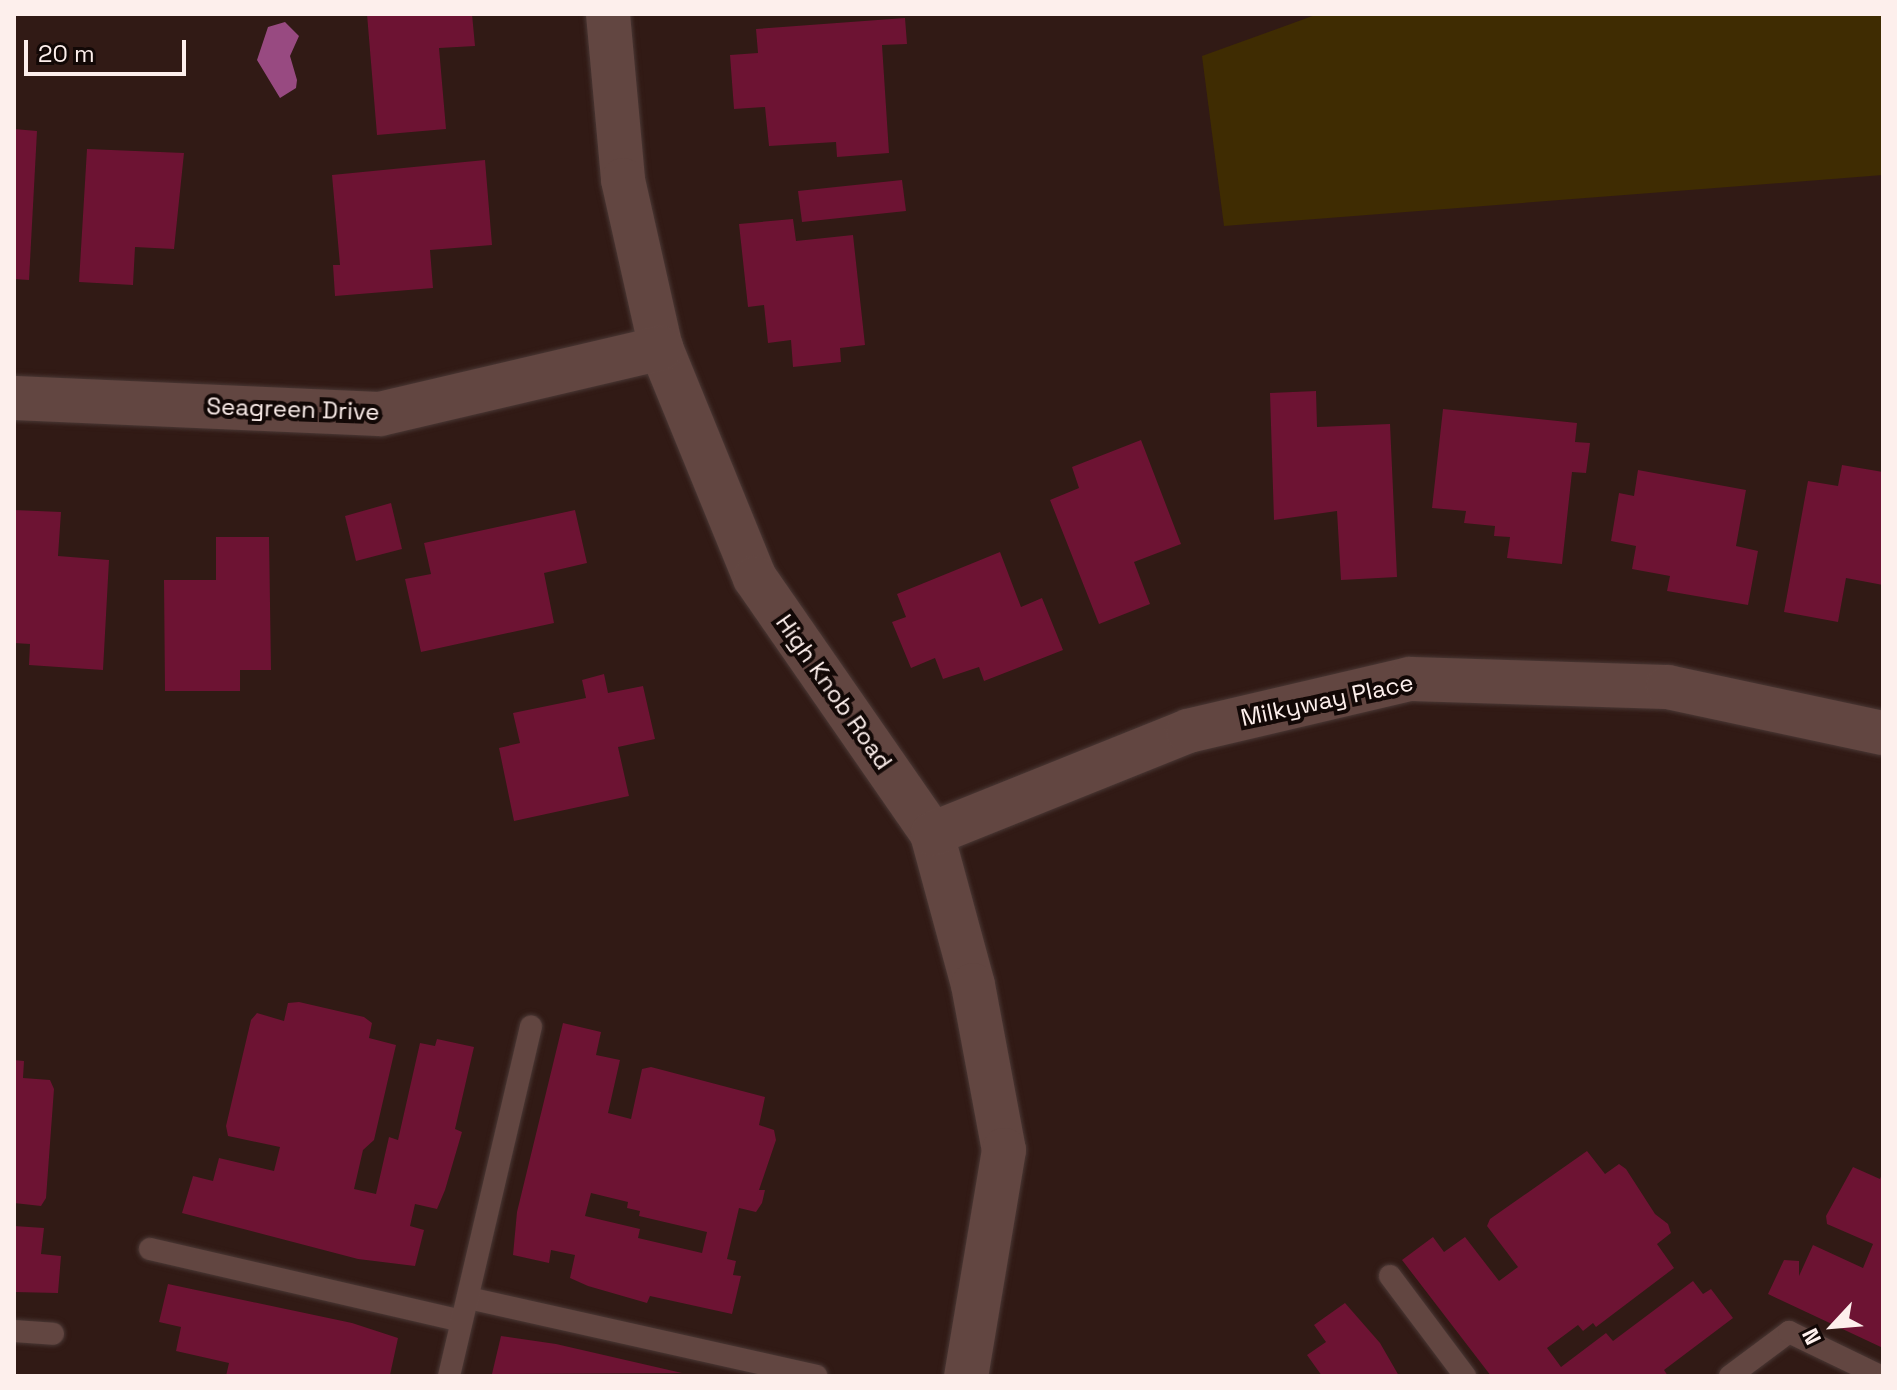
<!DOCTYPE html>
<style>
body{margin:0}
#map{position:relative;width:1897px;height:1390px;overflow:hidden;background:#311a15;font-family:"Space Grotesk",sans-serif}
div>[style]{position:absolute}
.green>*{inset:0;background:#3f2c02}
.water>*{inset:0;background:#984a81}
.building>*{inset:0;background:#6d1333}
.roads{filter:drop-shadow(0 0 2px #4a3835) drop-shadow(0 0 2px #4a3835)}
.service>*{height:22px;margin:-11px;padding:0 11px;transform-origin:11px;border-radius:11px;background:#624641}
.minor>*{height:44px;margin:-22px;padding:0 22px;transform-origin:22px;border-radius:22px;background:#624641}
span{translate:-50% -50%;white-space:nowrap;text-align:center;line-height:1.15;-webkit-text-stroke:8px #120806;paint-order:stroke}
.street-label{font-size:24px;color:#fdefec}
.frame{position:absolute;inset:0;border:16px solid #fdefec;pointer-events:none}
.north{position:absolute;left:1793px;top:1286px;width:80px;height:80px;-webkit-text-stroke:6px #120806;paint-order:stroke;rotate:244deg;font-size:22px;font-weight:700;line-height:32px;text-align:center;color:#fdefec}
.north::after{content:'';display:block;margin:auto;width:28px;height:36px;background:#fdefec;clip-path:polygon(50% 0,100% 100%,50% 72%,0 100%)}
.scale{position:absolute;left:24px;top:40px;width:162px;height:36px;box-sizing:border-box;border:4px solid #fdefec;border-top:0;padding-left:10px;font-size:24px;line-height:28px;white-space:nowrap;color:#fdefec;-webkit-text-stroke:6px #120806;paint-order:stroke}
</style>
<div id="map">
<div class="green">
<i style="clip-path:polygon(1318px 14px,1883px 14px,1883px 175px,1224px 226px,1202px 56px)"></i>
</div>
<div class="water">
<i style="clip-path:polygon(285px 22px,299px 36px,290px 56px,297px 80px,296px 88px,280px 98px,257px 60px,268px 27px)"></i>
</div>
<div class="building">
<i style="clip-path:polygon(367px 14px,472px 14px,475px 46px,439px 48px,446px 129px,377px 135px)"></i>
<i style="clip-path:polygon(905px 18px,907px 44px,882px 45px,889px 153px,837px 157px,836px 142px,769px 146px,765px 107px,734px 109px,730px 55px,758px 53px,756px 29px)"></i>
<i style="clip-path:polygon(14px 129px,37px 131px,29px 280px,14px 279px)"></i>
<i style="clip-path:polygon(87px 149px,184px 153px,174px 249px,135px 247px,133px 285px,79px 282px)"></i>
<i style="clip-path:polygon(485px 160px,492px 245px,430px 250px,433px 288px,335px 296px,333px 265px,340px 265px,332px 175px)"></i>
<i style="clip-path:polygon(902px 180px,906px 211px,802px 222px,798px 191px)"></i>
<i style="clip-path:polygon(793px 219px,796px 241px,853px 235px,865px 345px,840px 348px,841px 362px,793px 367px,791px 340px,768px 343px,764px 305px,748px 307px,739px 224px)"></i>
<i style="clip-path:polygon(1316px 391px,1317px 427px,1390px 424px,1397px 577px,1341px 580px,1337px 511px,1274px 520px,1270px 393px)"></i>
<i style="clip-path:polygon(1443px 409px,1577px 423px,1575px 442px,1590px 443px,1586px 473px,1572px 472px,1562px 564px,1507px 558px,1510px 537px,1494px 536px,1495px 526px,1464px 523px,1466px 511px,1432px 508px)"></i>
<i style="clip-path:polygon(1141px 440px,1181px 544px,1134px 562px,1150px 604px,1099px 624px,1050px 500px,1079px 488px,1072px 467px)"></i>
<i style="clip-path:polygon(1842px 465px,1883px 472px,1883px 585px,1846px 578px,1838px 622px,1784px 612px,1808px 481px,1838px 486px)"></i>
<i style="clip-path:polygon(1638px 470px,1746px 490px,1736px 546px,1758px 551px,1748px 605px,1667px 591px,1670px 576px,1632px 569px,1636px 546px,1611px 541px,1619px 493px,1634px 496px)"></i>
<i style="clip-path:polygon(391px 503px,402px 549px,356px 561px,345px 516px)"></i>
<i style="clip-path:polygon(14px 510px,61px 512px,58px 556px,109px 560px,103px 670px,29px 665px,30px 644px,14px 643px)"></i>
<i style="clip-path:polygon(575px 510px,587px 563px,544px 573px,554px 623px,421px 652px,405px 579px,431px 574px,424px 543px)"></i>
<i style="clip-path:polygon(216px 537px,269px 537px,271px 670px,240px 670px,240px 691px,165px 691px,164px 580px,216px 580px)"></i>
<i style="clip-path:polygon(1000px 552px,1021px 607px,1042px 598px,1063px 650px,984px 681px,979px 667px,943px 679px,935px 658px,911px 668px,892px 622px,906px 617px,897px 594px)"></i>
<i style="clip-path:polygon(604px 674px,608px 693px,643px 686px,655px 739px,618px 747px,629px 796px,514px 821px,499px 748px,520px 743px,513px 713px,586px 698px,582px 680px)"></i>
<i style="clip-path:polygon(299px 1002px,364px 1017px,372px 1023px,369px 1038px,396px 1045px,374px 1140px,363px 1150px,354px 1189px,376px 1194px,389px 1137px,398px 1140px,420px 1043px,435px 1046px,437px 1039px,474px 1047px,455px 1129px,462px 1132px,445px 1190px,437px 1209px,415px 1204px,410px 1226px,424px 1230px,415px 1266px,358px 1259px,182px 1213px,193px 1176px,213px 1181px,219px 1158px,274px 1171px,280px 1147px,228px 1136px,226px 1126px,251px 1020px,257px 1013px,284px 1021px,288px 1003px)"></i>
<i style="clip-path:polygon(evenodd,563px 1023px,601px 1032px,596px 1055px,620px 1060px,608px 1113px,631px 1119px,642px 1069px,651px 1067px,765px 1097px,759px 1125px,774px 1130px,776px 1140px,759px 1190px,765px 1190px,762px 1203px,756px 1212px,739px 1208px,727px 1259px,736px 1261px,733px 1275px,741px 1276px,732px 1314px,650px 1296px,647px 1303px,588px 1286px,570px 1278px,575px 1255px,551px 1250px,549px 1263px,513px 1255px,517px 1212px,563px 1023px,591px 1193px,628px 1202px,627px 1208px,640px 1211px,639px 1216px,707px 1232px,702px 1253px,638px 1238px,640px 1229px,585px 1216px,591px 1193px)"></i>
<i style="clip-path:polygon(14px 1060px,24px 1061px,23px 1078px,50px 1080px,54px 1089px,46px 1198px,41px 1206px,14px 1203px)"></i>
<i style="clip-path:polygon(1587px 1151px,1605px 1174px,1619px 1164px,1626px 1169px,1655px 1214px,1668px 1224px,1671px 1233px,1657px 1244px,1674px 1268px,1596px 1327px,1593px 1323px,1583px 1331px,1578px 1325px,1547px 1348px,1561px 1367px,1606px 1333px,1613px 1341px,1693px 1281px,1703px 1294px,1711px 1289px,1733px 1318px,1664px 1370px,1668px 1376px,1491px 1376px,1402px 1260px,1433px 1237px,1444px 1252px,1465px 1237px,1499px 1281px,1518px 1267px,1487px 1226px,1490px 1219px)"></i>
<i style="clip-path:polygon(1853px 1167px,1880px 1179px,1883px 1171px,1883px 1348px,1768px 1294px,1784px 1260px,1799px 1261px,1799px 1276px,1813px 1245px,1863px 1268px,1873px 1244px,1827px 1224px,1826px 1216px)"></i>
<i style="clip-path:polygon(14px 1226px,44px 1228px,41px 1254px,61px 1256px,58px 1293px,14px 1292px)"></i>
<i style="clip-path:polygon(168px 1284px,352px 1323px,398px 1338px,390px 1375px,226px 1376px,229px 1363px,176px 1351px,181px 1327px,159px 1322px)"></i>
<i style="clip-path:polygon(1345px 1303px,1380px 1343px,1399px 1376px,1322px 1376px,1307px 1355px,1326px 1342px,1314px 1325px)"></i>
<i style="clip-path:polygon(501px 1336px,556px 1344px,682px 1373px,492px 1374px)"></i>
</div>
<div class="roads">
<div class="service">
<i style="left:150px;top:1249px;width:319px;rotate:13deg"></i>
<i style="left:1390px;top:1276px;width:125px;rotate:53.1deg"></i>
<i style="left:468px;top:1298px;width:357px;rotate:12.6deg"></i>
<i style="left:14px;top:1331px;width:39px;rotate:4deg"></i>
<i style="left:449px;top:1376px;width:359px;rotate:-76.8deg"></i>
<i style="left:1730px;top:1376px;width:74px;rotate:-36.7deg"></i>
<i style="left:1789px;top:1332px;width:101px;rotate:25.8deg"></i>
</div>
<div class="minor">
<i style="left:608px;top:14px;width:167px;rotate:84.8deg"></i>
<i style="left:623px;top:180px;width:172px;rotate:77.3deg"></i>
<i style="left:661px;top:348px;width:248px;rotate:67.8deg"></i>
<i style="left:755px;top:578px;width:311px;rotate:55.3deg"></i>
<i style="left:932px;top:834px;width:156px;rotate:74.8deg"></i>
<i style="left:973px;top:985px;width:168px;rotate:79.4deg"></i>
<i style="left:1004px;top:1150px;width:229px;rotate:99.5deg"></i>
<i style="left:14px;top:398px;width:366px;rotate:2.5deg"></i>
<i style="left:380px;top:414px;width:289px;rotate:-13.2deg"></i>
<i style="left:932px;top:834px;width:276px;rotate:-21.9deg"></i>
<i style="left:1188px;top:731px;width:228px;rotate:-13.2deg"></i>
<i style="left:1410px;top:679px;width:258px;rotate:1.8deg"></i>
<i style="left:1668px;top:687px;width:220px;rotate:12.1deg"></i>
</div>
</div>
<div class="street-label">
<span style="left:293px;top:409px;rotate:2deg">Seagreen Drive</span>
<span style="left:834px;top:692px;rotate:55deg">High Knob Road</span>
<span style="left:1327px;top:700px;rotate:-12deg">Milkyway Place</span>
</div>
<div class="frame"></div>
<div class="north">N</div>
<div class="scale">20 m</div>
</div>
